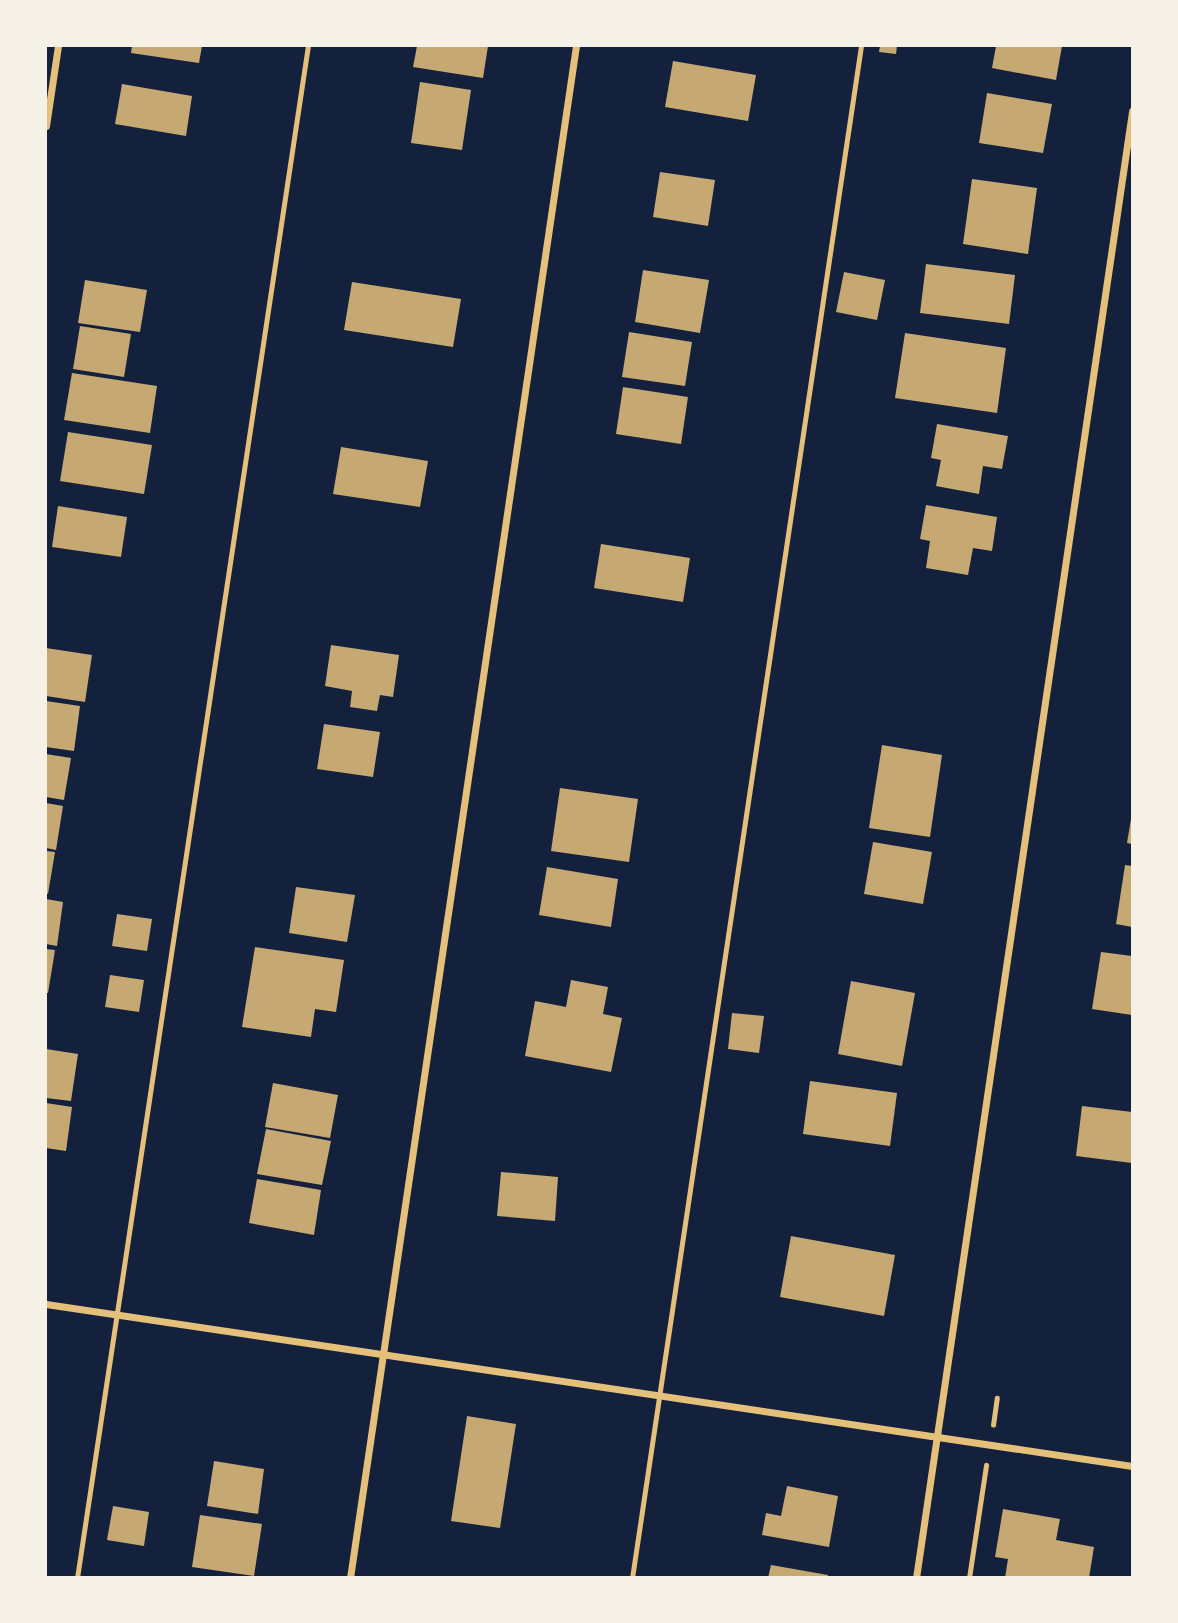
<!DOCTYPE html>
<style>
body{margin:0}
#map{position:relative;width:1178px;height:1623px;overflow:hidden;background:#14213d;font-family:Jost,sans-serif}
div>[style]{position:absolute}
.building>*{inset:0;background:#c6a872}
.path>*{height:4.5px;margin:-2.25px;padding:0 2.25px;transform-origin:2.25px;border-radius:2.25px;background:#e5c07b}
.service>*{height:5px;margin:-2.5px;padding:0 2.5px;transform-origin:2.5px;border-radius:2.5px;background:#e5c07b}
.minor>*{height:7px;margin:-3.5px;padding:0 3.5px;transform-origin:3.5px;border-radius:3.5px;background:#e5c07b}
span{translate:-50% -50%;white-space:nowrap;text-align:center;line-height:1.15;-webkit-text-stroke:5px #f6f1e7;paint-order:stroke}
.frame{position:absolute;inset:0;border:47px solid #f6f1e7;pointer-events:none}
</style>
<div id="map">
<div class="building">
<i style="clip-path:polygon(132px 46px,202px 46px,199px 63px,131px 53px)"></i>
<i style="clip-path:polygon(417px 46px,488px 46px,483px 78px,413px 67px)"></i>
<i style="clip-path:polygon(880px 46px,897px 46px,896px 54px,879px 52px)"></i>
<i style="clip-path:polygon(996px 46px,1062px 46px,1056px 80px,992px 68px)"></i>
<i style="clip-path:polygon(673px 61px,756px 75px,748px 121px,665px 107px)"></i>
<i style="clip-path:polygon(420px 82px,471px 90px,462px 150px,411px 143px)"></i>
<i style="clip-path:polygon(122px 84px,192px 96px,186px 136px,115px 124px)"></i>
<i style="clip-path:polygon(987px 93px,1052px 104px,1043px 153px,979px 143px)"></i>
<i style="clip-path:polygon(660px 172px,715px 180px,708px 226px,653px 217px)"></i>
<i style="clip-path:polygon(972px 179px,1037px 188px,1028px 254px,963px 244px)"></i>
<i style="clip-path:polygon(926px 264px,1015px 275px,1009px 324px,920px 313px)"></i>
<i style="clip-path:polygon(643px 270px,709px 280px,700px 333px,635px 322px)"></i>
<i style="clip-path:polygon(844px 272px,885px 280px,877px 320px,836px 312px)"></i>
<i style="clip-path:polygon(85px 280px,147px 290px,140px 332px,78px 323px)"></i>
<i style="clip-path:polygon(352px 282px,461px 299px,453px 347px,344px 330px)"></i>
<i style="clip-path:polygon(80px 326px,131px 334px,124px 377px,73px 369px)"></i>
<i style="clip-path:polygon(629px 332px,692px 342px,685px 386px,622px 377px)"></i>
<i style="clip-path:polygon(905px 333px,1006px 348px,997px 413px,895px 398px)"></i>
<i style="clip-path:polygon(72px 373px,157px 386px,150px 433px,64px 420px)"></i>
<i style="clip-path:polygon(623px 387px,688px 397px,681px 444px,616px 434px)"></i>
<i style="clip-path:polygon(937px 424px,1008px 436px,1002px 469px,983px 466px,979px 494px,936px 486px,941px 460px,931px 458px)"></i>
<i style="clip-path:polygon(68px 432px,152px 445px,144px 494px,60px 481px)"></i>
<i style="clip-path:polygon(341px 447px,428px 461px,420px 507px,333px 494px)"></i>
<i style="clip-path:polygon(926px 505px,997px 517px,992px 551px,973px 548px,968px 575px,926px 568px,930px 541px,920px 539px)"></i>
<i style="clip-path:polygon(58px 506px,127px 517px,121px 557px,52px 547px)"></i>
<i style="clip-path:polygon(601px 544px,690px 558px,683px 602px,594px 588px)"></i>
<i style="clip-path:polygon(331px 645px,399px 655px,393px 697px,380px 695px,377px 711px,350px 707px,352px 691px,325px 686px)"></i>
<i style="clip-path:polygon(46px 648px,92px 655px,85px 702px,46px 696px)"></i>
<i style="clip-path:polygon(46px 701px,80px 706px,74px 751px,46px 747px)"></i>
<i style="clip-path:polygon(324px 724px,380px 732px,373px 777px,317px 769px)"></i>
<i style="clip-path:polygon(882px 745px,942px 755px,930px 837px,869px 828px)"></i>
<i style="clip-path:polygon(46px 754px,71px 758px,64px 800px,46px 797px)"></i>
<i style="clip-path:polygon(560px 788px,638px 799px,629px 862px,551px 851px)"></i>
<i style="clip-path:polygon(46px 803px,63px 806px,56px 850px,46px 848px)"></i>
<i style="clip-path:polygon(1131px 819px,1132px 819px,1132px 844px,1127px 843px)"></i>
<i style="clip-path:polygon(873px 842px,932px 852px,923px 904px,864px 894px)"></i>
<i style="clip-path:polygon(46px 851px,55px 852px,48px 894px,46px 893px)"></i>
<i style="clip-path:polygon(1125px 865px,1132px 866px,1132px 927px,1116px 924px)"></i>
<i style="clip-path:polygon(547px 867px,618px 879px,611px 927px,539px 915px)"></i>
<i style="clip-path:polygon(296px 887px,355px 895px,347px 942px,289px 933px)"></i>
<i style="clip-path:polygon(46px 899px,63px 902px,57px 946px,46px 944px)"></i>
<i style="clip-path:polygon(117px 914px,152px 919px,147px 951px,112px 946px)"></i>
<i style="clip-path:polygon(255px 947px,344px 960px,336px 1012px,315px 1009px,311px 1037px,242px 1027px)"></i>
<i style="clip-path:polygon(46px 949px,55px 950px,48px 993px,46px 993px)"></i>
<i style="clip-path:polygon(1101px 952px,1132px 956px,1132px 1015px,1092px 1009px)"></i>
<i style="clip-path:polygon(110px 975px,144px 980px,139px 1012px,105px 1007px)"></i>
<i style="clip-path:polygon(571px 980px,608px 987px,603px 1014px,622px 1018px,611px 1072px,525px 1056px,535px 1001px,566px 1007px)"></i>
<i style="clip-path:polygon(851px 981px,915px 993px,902px 1066px,838px 1054px)"></i>
<i style="clip-path:polygon(732px 1013px,764px 1016px,759px 1053px,728px 1049px)"></i>
<i style="clip-path:polygon(46px 1049px,78px 1054px,71px 1101px,46px 1098px)"></i>
<i style="clip-path:polygon(810px 1081px,897px 1093px,890px 1146px,803px 1134px)"></i>
<i style="clip-path:polygon(273px 1083px,338px 1095px,330px 1138px,265px 1127px)"></i>
<i style="clip-path:polygon(46px 1103px,72px 1107px,66px 1151px,46px 1148px)"></i>
<i style="clip-path:polygon(1082px 1106px,1132px 1112px,1132px 1163px,1076px 1156px)"></i>
<i style="clip-path:polygon(266px 1129px,331px 1141px,322px 1185px,257px 1174px)"></i>
<i style="clip-path:polygon(501px 1172px,558px 1177px,555px 1221px,497px 1216px)"></i>
<i style="clip-path:polygon(257px 1179px,321px 1190px,314px 1235px,249px 1223px)"></i>
<i style="clip-path:polygon(791px 1236px,895px 1255px,884px 1316px,780px 1297px)"></i>
<i style="clip-path:polygon(467px 1416px,516px 1424px,500px 1528px,451px 1521px)"></i>
<i style="clip-path:polygon(214px 1461px,264px 1469px,258px 1514px,207px 1506px)"></i>
<i style="clip-path:polygon(787px 1486px,838px 1496px,829px 1547px,762px 1535px,766px 1513px,781px 1516px)"></i>
<i style="clip-path:polygon(113px 1506px,149px 1512px,144px 1546px,107px 1540px)"></i>
<i style="clip-path:polygon(1003px 1509px,1060px 1519px,1056px 1540px,1094px 1547px,1089px 1578px,1005px 1578px,1008px 1559px,995px 1557px)"></i>
<i style="clip-path:polygon(200px 1515px,262px 1524px,254px 1576px,192px 1567px)"></i>
<i style="clip-path:polygon(771px 1565px,828px 1575px,828px 1578px,768px 1578px)"></i>
</div>
<div class="path">
<i style="left:993px;top:1425px;width:27px;rotate:-82deg"></i>
<i style="left:969px;top:1578px;width:114px;rotate:-81.4deg"></i>
</div>
<div class="service">
<i style="left:77px;top:1578px;width:1549px;rotate:-81.43deg"></i>
<i style="left:632px;top:1578px;width:1549px;rotate:-81.5deg"></i>
</div>
<div class="minor">
<i style="left:46px;top:126px;width:81px;rotate:-81.5deg"></i>
<i style="left:46px;top:1304px;width:1098px;rotate:8.48deg"></i>
<i style="left:350px;top:1578px;width:1549px;rotate:-81.61deg"></i>
<i style="left:916px;top:1578px;width:1483px;rotate:-81.62deg"></i>
</div>
<div class="frame"></div>
</div>
